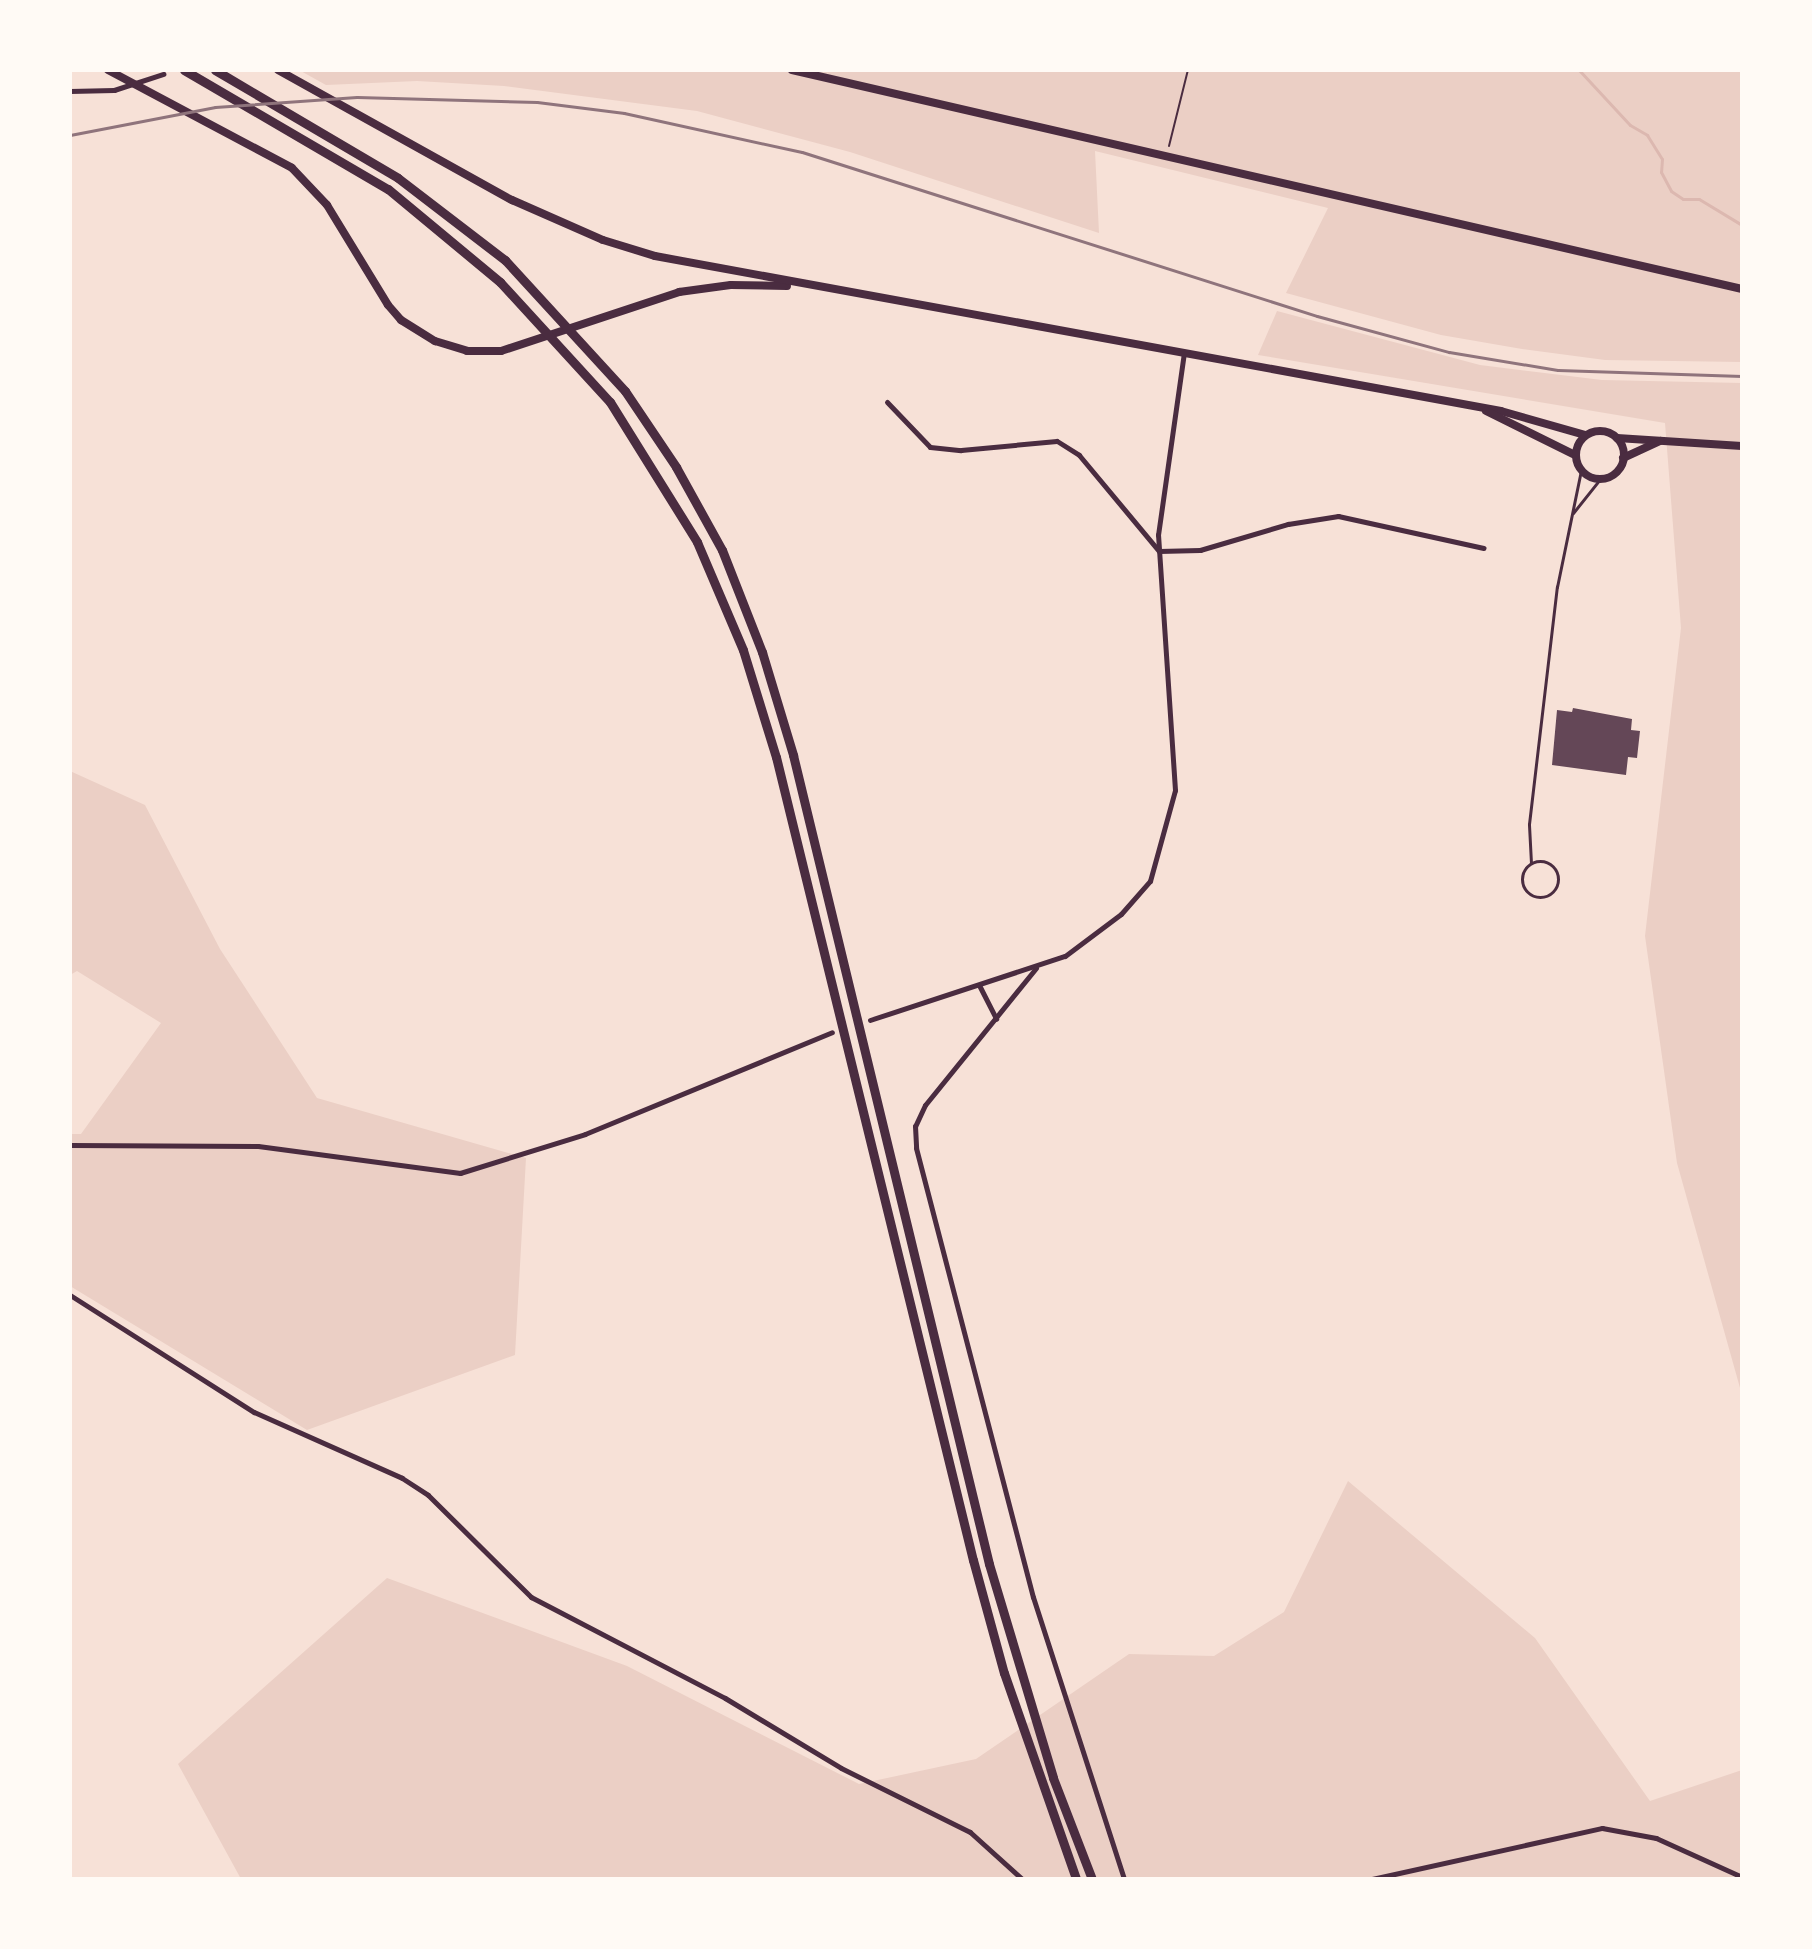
<!DOCTYPE html>
<style>
body{margin:0}
#map{position:relative;width:1812px;height:1949px;overflow:hidden;background:#f7e1d7;font-family:Bitter,serif}
div>[style]{position:absolute}
.green>*{inset:0;background:#ebcfc5}
.stream>*{height:3px;margin:-1.5px;padding:0 1.5px;transform-origin:1.5px;border-radius:1.5px;background:#dcb8b0}
.building>*{inset:0;background:#644757}
.path>*{height:2px;margin:-1px;padding:0 1px;transform-origin:1px;border-radius:1px;background:#4a2c40}
.service>*{height:3px;margin:-1.5px;padding:0 1.5px;transform-origin:1.5px;border-radius:1.5px;background:#4a2c40}
.service>.ring{margin:-1.5px;padding:0;box-sizing:content-box;background:none;border:3px solid #4a2c40;border-radius:50%}
.minor>*{height:5px;margin:-2.5px;padding:0 2.5px;transform-origin:2.5px;border-radius:2.5px;background:#4a2c40}
.secondary>*{height:8px;margin:-4px;padding:0 4px;transform-origin:4px;border-radius:4px;background:#4a2c40}
.secondary>.ring{margin:-4px;padding:0;box-sizing:content-box;background:none;border:8px solid #4a2c40;border-radius:50%}
.trunk>*{height:9px;margin:-4.5px;padding:0 4.5px;transform-origin:4.5px;border-radius:4.5px;background:#4a2c40}
.rail>*{height:3px;margin:-1.5px;padding:0 1.5px;transform-origin:1.5px;border-radius:1.5px;background:#8f747c}
span{translate:-50% -50%;white-space:nowrap;text-align:center;line-height:1.15;-webkit-text-stroke:6px #fffaf5;paint-order:stroke}
.frame{position:absolute;inset:0;border:72px solid #fffaf5;pointer-events:none}
</style>
<div id="map">
<div class="green">
<i style="clip-path:polygon(299px 70px,1742px 70px,1742px 362px,1605px 360px,1522px 349px,1441px 335px,1286px 293px,1328px 208px,1095px 151px,1099px 233px,850px 152px,697px 111px,504px 86px,417px 81px,326px 85px)"></i>
<i style="clip-path:polygon(1277px 311px,1480px 365px,1602px 380px,1742px 383px,1742px 1395px,1677px 1163px,1645px 936px,1681px 628px,1665px 423px,1258px 355px)"></i>
<i style="clip-path:polygon(70px 771px,145px 805px,220px 949px,317px 1098px,526px 1158px,515px 1355px,307px 1430px,70px 1286px,70px 1134px,81px 1134px,161px 1023px,77px 971px,70px 975px)"></i>
<i style="clip-path:polygon(1348px 1481px,1535px 1638px,1650px 1801px,1742px 1770px,1742px 1879px,241px 1879px,178px 1764px,387px 1578px,627px 1666px,859px 1784px,976px 1759px,1129px 1654px,1214px 1656px,1284px 1612px)"></i>
</div>
<div class="stream">
<i style="left:1579px;top:70px;width:75px;rotate:47.2deg"></i>
<i style="left:1630px;top:125px;width:20px;rotate:30deg"></i>
<i style="left:1647px;top:135px;width:28px;rotate:58deg"></i>
<i style="left:1662px;top:159px;width:13px;rotate:94deg"></i>
<i style="left:1661px;top:172px;width:21px;rotate:62deg"></i>
<i style="left:1671px;top:191px;width:14px;rotate:34deg"></i>
<i style="left:1683px;top:199px;width:16px"></i>
<i style="left:1699px;top:199px;width:50px;rotate:31.2deg"></i>
<i style="left:1741px;top:306px;width:20px;rotate:87deg"></i>
</div>
<div class="building">
<i style="clip-path:polygon(1573px 708px,1632px 719px,1631px 730px,1640px 731px,1637px 758px,1628px 757px,1626px 775px,1552px 765px,1557px 710px,1572px 712px)"></i>
</div>
<div class="path">
<i style="left:1169px;top:146px;width:78px;rotate:-76deg"></i>
</div>
<div class="service">
<i style="left:1573px;top:513px;width:43px;rotate:-51.5deg"></i>
<i class="ring" style="left:1522px;top:861px;width:33px;height:33px"></i>
<i style="left:1531px;top:863px;width:39px;rotate:-93deg"></i>
<i style="left:1529px;top:824px;width:239px;rotate:-83.3deg"></i>
<i style="left:1557px;top:587px;width:119px;rotate:-78.4deg"></i>
</div>
<div class="minor">
<i style="left:70px;top:91px;width:44px;rotate:-1.3deg"></i>
<i style="left:114px;top:90px;width:52px;rotate:-18.1deg"></i>
<i style="left:887px;top:402px;width:62px;rotate:46.3deg"></i>
<i style="left:930px;top:447px;width:31px;rotate:6deg"></i>
<i style="left:961px;top:450px;width:96px;rotate:-5.4deg"></i>
<i style="left:1057px;top:441px;width:26px;rotate:32deg"></i>
<i style="left:1079px;top:455px;width:125px;rotate:50.2deg"></i>
<i style="left:1159px;top:551px;width:41px;rotate:-1.4deg"></i>
<i style="left:1200px;top:550px;width:92px;rotate:-16.5deg"></i>
<i style="left:1288px;top:524px;width:51px;rotate:-9.1deg"></i>
<i style="left:1338px;top:516px;width:149px;rotate:12.4deg"></i>
<i style="left:1036px;top:968px;width:176px;rotate:129deg"></i>
<i style="left:925px;top:1105px;width:23px;rotate:115deg"></i>
<i style="left:915px;top:1126px;width:22px;rotate:87deg"></i>
<i style="left:916px;top:1148px;width:464px;rotate:75.4deg"></i>
<i style="left:1033px;top:1597px;width:296px;rotate:72.1deg"></i>
<i style="left:979px;top:985px;width:38px;rotate:63deg"></i>
<i style="left:870px;top:1020px;width:205px;rotate:-18.2deg"></i>
<i style="left:1065px;top:956px;width:70px;rotate:-36.9deg"></i>
<i style="left:1121px;top:914px;width:44px;rotate:-48.7deg"></i>
<i style="left:1150px;top:881px;width:94px;rotate:-74.6deg"></i>
<i style="left:1175px;top:790px;width:256px;rotate:-93.8deg"></i>
<i style="left:1158px;top:535px;width:184px;rotate:-81.9deg"></i>
<i style="left:70px;top:1145px;width:188px;rotate:0.3deg"></i>
<i style="left:258px;top:1146px;width:204px;rotate:7.6deg"></i>
<i style="left:460px;top:1173px;width:131px;rotate:-17.3deg"></i>
<i style="left:585px;top:1134px;width:267px;rotate:-22.4deg"></i>
<i style="left:70px;top:1295px;width:218px;rotate:32.5deg"></i>
<i style="left:254px;top:1412px;width:162px;rotate:24deg"></i>
<i style="left:402px;top:1478px;width:31px;rotate:33deg"></i>
<i style="left:428px;top:1495px;width:145px;rotate:44.7deg"></i>
<i style="left:531px;top:1597px;width:219px;rotate:27.5deg"></i>
<i style="left:725px;top:1698px;width:135px;rotate:31.1deg"></i>
<i style="left:841px;top:1768px;width:144px;rotate:26.4deg"></i>
<i style="left:970px;top:1832px;width:70px;rotate:42.1deg"></i>
<i style="left:1372px;top:1879px;width:236px;rotate:-12.5deg"></i>
<i style="left:1602px;top:1828px;width:55px;rotate:10.5deg"></i>
<i style="left:1656px;top:1838px;width:94px;rotate:24.4deg"></i>
</div>
<div class="secondary">
<i style="left:108px;top:70px;width:208px;rotate:28deg"></i>
<i style="left:292px;top:168px;width:51px;rotate:46.6deg"></i>
<i style="left:327px;top:205px;width:117px;rotate:58.6deg"></i>
<i style="left:388px;top:305px;width:20px;rotate:49deg"></i>
<i style="left:401px;top:320px;width:40px;rotate:32deg"></i>
<i style="left:435px;top:341px;width:34px;rotate:17deg"></i>
<i style="left:467px;top:351px;width:34px"></i>
<i style="left:501px;top:351px;width:188px;rotate:-18.3deg"></i>
<i style="left:679px;top:292px;width:52px;rotate:-7.7deg"></i>
<i style="left:731px;top:285px;width:56px;rotate:1deg"></i>
<i style="left:278px;top:70px;width:268px;rotate:29.1deg"></i>
<i style="left:512px;top:200px;width:99px;rotate:23.7deg"></i>
<i style="left:603px;top:240px;width:54px;rotate:17.1deg"></i>
<i style="left:655px;top:256px;width:860px;rotate:10.38deg"></i>
<i style="left:1501px;top:411px;width:87px;rotate:15.9deg"></i>
<i style="left:792px;top:70px;width:975px;rotate:12.98deg"></i>
<i style="left:1486px;top:411px;width:99px;rotate:26.3deg"></i>
<i class="ring" style="left:1576px;top:431px;width:40px;height:40px"></i>
<i style="left:1617px;top:438px;width:125px;rotate:3.7deg"></i>
<i style="left:1623px;top:458px;width:41px;rotate:-24.7deg"></i>
</div>
<div class="trunk">
<i style="left:184px;top:70px;width:236px;rotate:30.3deg"></i>
<i style="left:388px;top:189px;width:146px;rotate:39.7deg"></i>
<i style="left:500px;top:282px;width:163px;rotate:47.5deg"></i>
<i style="left:610px;top:402px;width:165px;rotate:58.1deg"></i>
<i style="left:697px;top:542px;width:117px;rotate:66.9deg"></i>
<i style="left:743px;top:650px;width:112px;rotate:72.9deg"></i>
<i style="left:776px;top:757px;width:827px;rotate:76.22deg"></i>
<i style="left:973px;top:1560px;width:117px;rotate:74.7deg"></i>
<i style="left:1004px;top:1673px;width:218px;rotate:70.7deg"></i>
<i style="left:215px;top:70px;width:212px;rotate:30.5deg"></i>
<i style="left:398px;top:178px;width:135px;rotate:37.5deg"></i>
<i style="left:505px;top:260px;width:178px;rotate:47.5deg"></i>
<i style="left:625px;top:391px;width:92px;rotate:56.1deg"></i>
<i style="left:676px;top:467px;width:95px;rotate:61deg"></i>
<i style="left:722px;top:550px;width:110px;rotate:68.6deg"></i>
<i style="left:762px;top:652px;width:108px;rotate:73.2deg"></i>
<i style="left:793px;top:755px;width:832px;rotate:76.38deg"></i>
<i style="left:989px;top:1564px;width:223px;rotate:73.3deg"></i>
<i style="left:1053px;top:1778px;width:108px;rotate:68.9deg"></i>
</div>
<div class="rail">
<i style="left:70px;top:135px;width:148px;rotate:-10.9deg"></i>
<i style="left:215px;top:107px;width:142px;rotate:-4deg"></i>
<i style="left:357px;top:97px;width:180px;rotate:1.6deg"></i>
<i style="left:537px;top:102px;width:88px;rotate:7.2deg"></i>
<i style="left:624px;top:113px;width:182px;rotate:12.4deg"></i>
<i style="left:802px;top:152px;width:540px;rotate:17.66deg"></i>
<i style="left:1317px;top:316px;width:137px;rotate:15.3deg"></i>
<i style="left:1449px;top:352px;width:110px;rotate:9.4deg"></i>
<i style="left:1558px;top:370px;width:184px;rotate:1.9deg"></i>
</div>
<div class="frame"></div>
</div>
